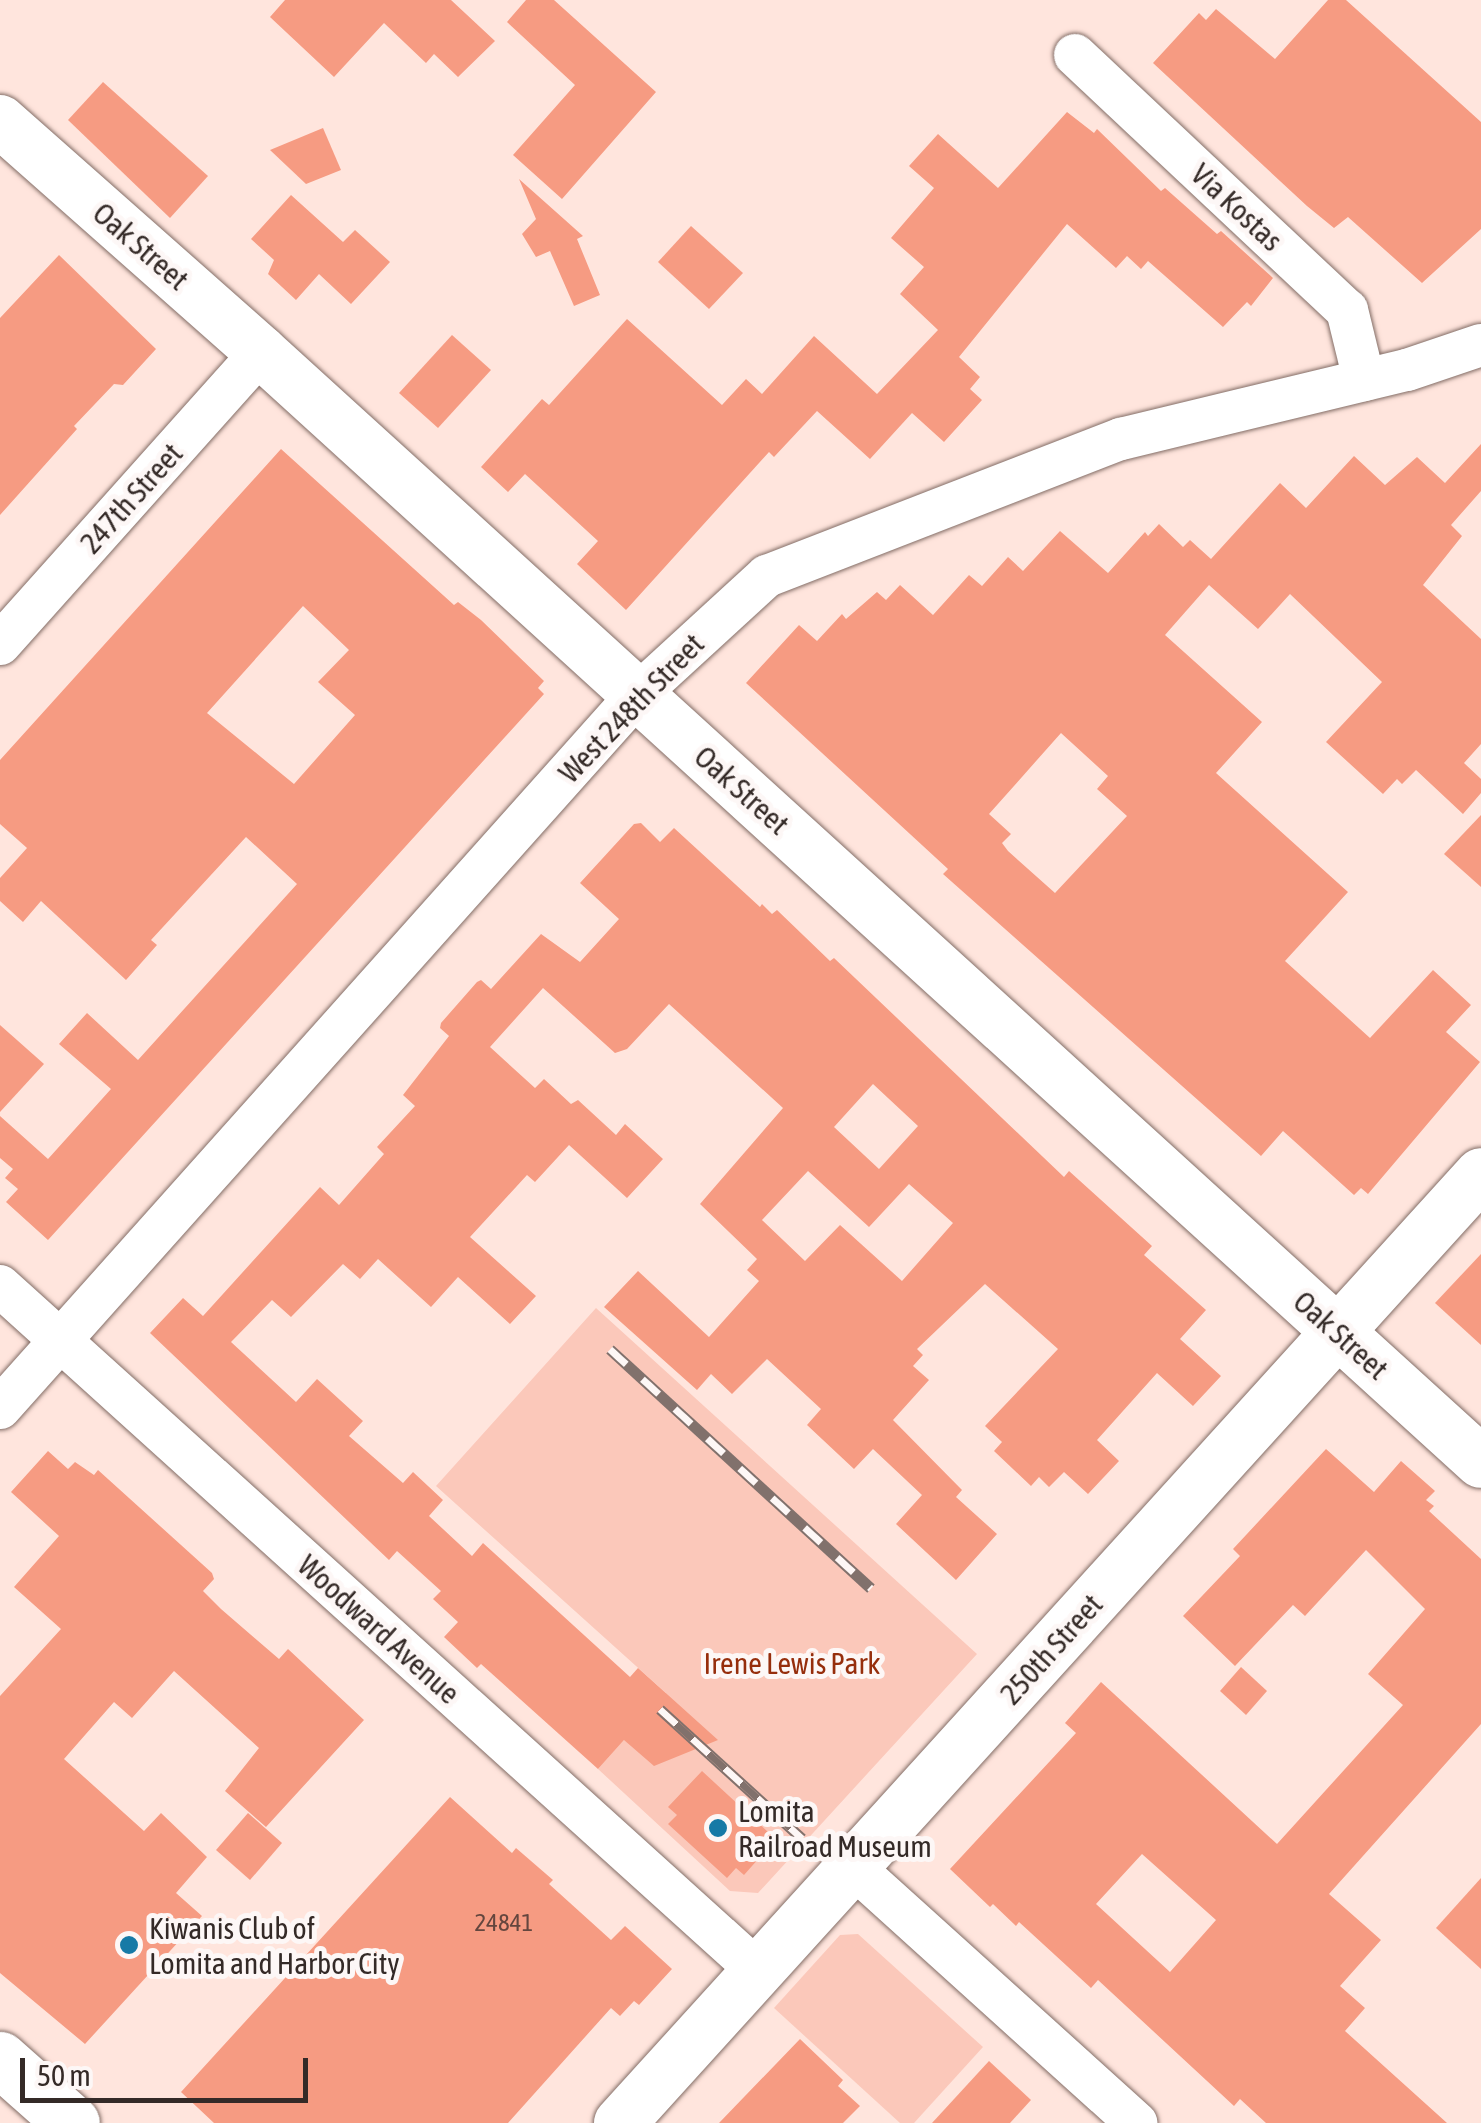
<!DOCTYPE html>
<style>
body{margin:0}
#map{position:relative;width:1481px;height:2123px;overflow:hidden;background:#ffe5dd;font-family:"Asap Condensed",sans-serif}
div>[style]{position:absolute}
.green>*{inset:0;background:#fbc8ba}
.building>*{inset:0;background:#f69b82}
.roads{filter:drop-shadow(0 0 2px #836d66) drop-shadow(0 0 2px #836d66)}
.minor>*{height:42px;margin:-21px;padding:0 21px;transform-origin:21px;border-radius:21px;background:#fff}
.tertiary>*{height:52px;margin:-26px;padding:0 26px;transform-origin:26px;border-radius:26px;background:#fff}
.secondary>*{height:55px;margin:-27.5px;padding:0 27.5px;transform-origin:27.5px;border-radius:27.5px;background:#fff}
.rail>*{height:11px;margin-top:-5.5px;transform-origin:0;background:repeating-linear-gradient(90deg,#fdf7f6 0 22px,#81716c 0 44px);box-sizing:border-box;border-block:2px solid #81716c}
.dots>*{width:28px;height:28px;translate:-50% -50%;box-sizing:border-box;border:5px solid #fdf7f6;border-radius:50%}
span{translate:-50% -50%;white-space:nowrap;text-align:center;line-height:1.15;-webkit-text-stroke:10px #fdf7f6;paint-order:stroke}
.number-label{font-size:25px;color:#64463e}
.number-label span{-webkit-text-stroke-width:0}
.street-label{font-size:30px;color:#342a27}
.park-label{font-size:30px;color:#962e0c}
.poi-label{font-size:30px;color:#342a27}
.left{translate:0 -50%;text-align:left}
.scale{position:absolute;left:20px;top:2058px;width:288px;height:45px;box-sizing:border-box;border:5px solid #342a27;border-top:0;padding-left:12px;font-size:30px;line-height:35px;white-space:nowrap;color:#342a27;-webkit-text-stroke:8px #fdf7f6;paint-order:stroke}
</style>
<div id="map">
<div class="green">
<i style="clip-path:polygon(596px 1308px,977px 1654px,758px 1893px,730px 1891px,598px 1769px,666px 1693px,436px 1486px)"></i>
<i style="clip-path:polygon(858px 1934px,983px 2047px,914px 2123px,900px 2123px,774px 2008px,840px 1935px)"></i>
</div>
<div class="building">
<i style="clip-path:polygon(285px 0,451px 0,495px 41px,458px 77px,434px 54px,426px 63px,384px 23px,334px 77px,270px 17px)"></i>
<i style="clip-path:polygon(526px 0,554px 0,656px 92px,562px 199px,513px 155px,575px 85px,507px 22px)"></i>
<i style="clip-path:polygon(1328px 0,1346px 0,1481px 122px,1481px 229px,1422px 283px,1348px 217px,1334px 228px,1307px 206px,1153px 63px,1199px 13px,1206px 20px,1216px 9px,1275px 59px)"></i>
<i style="clip-path:polygon(103px 82px,208px 176px,170px 218px,68px 120px)"></i>
<i style="clip-path:polygon(1067px 112px,1094px 133px,1097px 129px,1161px 191px,1165px 188px,1217px 234px,1221px 231px,1273px 278px,1251px 306px,1247px 302px,1223px 327px,1148px 261px,1141px 269px,1127px 256px,1116px 268px,1067px 224px,959px 357px,980px 377px,970px 389px,982px 400px,944px 442px,912px 413px,870px 459px,817px 411px,774px 457px,769px 452px,626px 610px,577px 564px,598px 541px,525px 474px,508px 492px,481px 467px,542px 399px,549px 405px,627px 319px,722px 405px,746px 379px,762px 394px,814px 336px,877px 394px,938px 330px,900px 294px,924px 267px,891px 238px,934px 188px,909px 166px,938px 134px,998px 188px)"></i>
<i style="clip-path:polygon(323px 128px,341px 170px,306px 184px,270px 150px)"></i>
<i style="clip-path:polygon(519px 179px,583px 236px,577px 239px,600px 295px,574px 306px,550px 251px,536px 257px,522px 234px,536px 219px)"></i>
<i style="clip-path:polygon(291px 195px,343px 242px,355px 230px,390px 262px,351px 304px,319px 274px,296px 300px,268px 274px,274px 260px,251px 239px)"></i>
<i style="clip-path:polygon(691px 226px,743px 273px,709px 309px,658px 262px)"></i>
<i style="clip-path:polygon(59px 255px,156px 349px,123px 385px,114px 384px,74px 426px,77px 429px,0 515px,0 318px)"></i>
<i style="clip-path:polygon(452px 335px,491px 370px,438px 428px,399px 393px)"></i>
<i style="clip-path:polygon(evenodd,1481px 444px,1481px 491px,1451px 525px,1462px 536px,1423px 585px,1481px 639px,1481px 744px,1464px 763px,1481px 779px,1481px 793px,1463px 814px,1416px 770px,1402px 784px,1397px 779px,1383px 794px,1326px 742px,1382px 682px,1290px 594px,1258px 629px,1209px 585px,1165px 635px,1262px 722px,1216px 773px,1348px 892px,1285px 961px,1370px 1038px,1433px 970px,1471px 1005px,1446px 1032px,1480px 1062px,1368px 1194px,1361px 1188px,1354px 1195px,1283px 1131px,1261px 1156px,943px 874px,948px 869px,746px 683px,799px 625px,817px 641px,842px 614px,846px 619px,877px 592px,886px 600px,900px 585px,933px 615px,969px 575px,982px 586px,1008px 557px,1023px 571px,1060px 531px,1108px 573px,1145px 532px,1148px 536px,1159px 524px,1183px 547px,1190px 540px,1211px 559px,1280px 483px,1306px 508px,1354px 456px,1385px 485px,1417px 457px,1445px 483px,1481px 444px,1061px 733px,1108px 776px,1097px 789px,1127px 816px,1055px 893px,1008px 851px,1002px 843px,1011px 834px,989px 814px,1061px 733px)"></i>
<i style="clip-path:polygon(evenodd,281px 449px,454px 605px,458px 602px,481px 620px,544px 681px,538px 688px,544px 694px,48px 1240px,6px 1202px,18px 1189px,5px 1178px,13px 1169px,0 1158px,0 1116px,48px 1159px,111px 1089px,59px 1044px,87px 1013px,138px 1060px,297px 884px,246px 837px,151px 940px,157px 945px,126px 980px,41px 901px,23px 922px,0 901px,0 878px,27px 848px,0 824px,0 760px,281px 449px,303px 606px,349px 650px,318px 682px,355px 715px,294px 784px,207px 713px,303px 606px)"></i>
<i style="clip-path:polygon(1481px 815px,1481px 887px,1444px 854px)"></i>
<i style="clip-path:polygon(evenodd,641px 823px,660px 842px,674px 828px,760px 907px,762px 904px,772px 914px,777px 910px,830px 961px,834px 958px,1064px 1177px,1069px 1171px,1152px 1246px,1144px 1255px,1206px 1310px,1180px 1339px,1221px 1376px,1193px 1406px,1157px 1373px,1097px 1440px,1119px 1461px,1088px 1494px,1064px 1472px,1049px 1487px,1039px 1477px,1031px 1486px,994px 1451px,1002px 1442px,985px 1426px,1058px 1349px,985px 1284px,917px 1349px,923px 1355px,913px 1366px,929px 1380px,893px 1420px,962px 1490px,956px 1497px,997px 1534px,956px 1580px,896px 1524px,922px 1495px,873px 1449px,854px 1469px,807px 1425px,821px 1409px,767px 1359px,732px 1394px,711px 1374px,697px 1390px,604px 1307px,638px 1271px,709px 1337px,759px 1281px,747px 1270px,757px 1259px,700px 1204px,783px 1108px,669px 1004px,627px 1049px,615px 1053px,543px 988px,490px 1047px,535px 1088px,544px 1079px,571px 1104px,578px 1100px,616px 1135px,625px 1124px,663px 1159px,627px 1198px,569px 1145px,535px 1182px,527px 1175px,470px 1237px,536px 1296px,510px 1324px,458px 1277px,431px 1307px,378px 1259px,360px 1279px,343px 1264px,291px 1317px,272px 1300px,231px 1342px,296px 1402px,317px 1379px,363px 1421px,349px 1436px,403px 1483px,413px 1472px,443px 1500px,429px 1516px,472px 1556px,483px 1543px,630px 1677px,638px 1668px,718px 1740px,654px 1766px,624px 1740px,598px 1769px,481px 1664px,477px 1668px,444px 1637px,458px 1622px,433px 1599px,441px 1591px,397px 1551px,389px 1560px,150px 1333px,183px 1298px,203px 1316px,320px 1187px,339px 1205px,384px 1154px,377px 1147px,415px 1106px,403px 1095px,449px 1036px,440px 1028px,441px 1023px,477px 982px,481px 980px,491px 989px,541px 934px,580px 962px,619px 919px,580px 883px,634px 824px,641px 823px,873px 1084px,918px 1126px,879px 1169px,834px 1127px,873px 1084px,641px 823px,808px 1171px,869px 1227px,909px 1184px,953px 1223px,902px 1281px,840px 1225px,805px 1261px,762px 1220px,808px 1171px)"></i>
<i style="clip-path:polygon(0 1025px,44px 1064px,0 1112px)"></i>
<i style="clip-path:polygon(1481px 1254px,1481px 1345px,1435px 1303px)"></i>
<i style="clip-path:polygon(evenodd,1326px 1449px,1374px 1492px,1401px 1461px,1435px 1491px,1426px 1500px,1434px 1506px,1429px 1511px,1481px 1559px,1481px 1724px,1329px 1894px,1381px 1940px,1340px 1986px,1365px 2008px,1345px 2031px,1447px 2123px,1266px 2123px,1240px 2099px,1234px 2106px,1098px 1980px,1091px 1988px,1019px 1922px,1016px 1926px,993px 1904px,990px 1907px,950px 1869px,1076px 1733px,1065px 1723px,1101px 1682px,1277px 1844px,1403px 1705px,1368px 1674px,1425px 1609px,1366px 1550px,1305px 1616px,1293px 1605px,1235px 1666px,1183px 1616px,1240px 1556px,1233px 1549px,1326px 1449px,1142px 1854px,1216px 1920px,1170px 1972px,1096px 1904px,1142px 1854px)"></i>
<i style="clip-path:polygon(48px 1451px,68px 1469px,75px 1462px,94px 1475px,98px 1470px,212px 1573px,214px 1579px,203px 1591px,221px 1609px,279px 1659px,288px 1649px,364px 1720px,266px 1827px,225px 1791px,259px 1748px,174px 1671px,132px 1718px,114px 1702px,64px 1759px,144px 1831px,161px 1813px,207px 1857px,176px 1893px,202px 1916px,85px 2044px,0 1973px,0 1696px,61px 1629px,14px 1587px,59px 1536px,11px 1492px)"></i>
<i style="clip-path:polygon(1241px 1667px,1267px 1691px,1246px 1715px,1220px 1691px)"></i>
<i style="clip-path:polygon(702px 1771px,768px 1832px,759px 1842px,767px 1849px,744px 1875px,736px 1868px,727px 1878px,668px 1824px,677px 1815px,668px 1807px)"></i>
<i style="clip-path:polygon(450px 1797px,512px 1853px,516px 1848px,553px 1880px,549px 1884px,611px 1940px,625px 1926px,672px 1969px,639px 2005px,634px 2001px,620px 2016px,611px 2008px,508px 2123px,214px 2123px,181px 2092px)"></i>
<i style="clip-path:polygon(248px 1813px,282px 1843px,250px 1880px,216px 1850px)"></i>
<i style="clip-path:polygon(1481px 1878px,1481px 1969px,1436px 1928px)"></i>
<i style="clip-path:polygon(800px 2039px,843px 2080px,838px 2086px,860px 2106px,843px 2123px,719px 2123px)"></i>
<i style="clip-path:polygon(989px 2061px,1031px 2100px,1010px 2123px,932px 2123px)"></i>
</div>
<div class="roads">
<div class="minor">
<i style="left:1075px;top:55px;width:373px;rotate:43.2deg"></i>
<i style="left:1347px;top:310px;width:72px;rotate:76.3deg"></i>
<i style="left:0;top:644px;width:392px;rotate:-48.2deg"></i>
<i style="left:0;top:1286px;width:1022px;rotate:42.1deg"></i>
<i style="left:0;top:1408px;width:958px;rotate:-48.22deg"></i>
<i style="left:638px;top:694px;width:175px;rotate:-42.5deg"></i>
<i style="left:767px;top:576px;width:380px;rotate:-21.2deg"></i>
<i style="left:1121px;top:439px;width:294px;rotate:-13.6deg"></i>
<i style="left:1407px;top:370px;width:78px;rotate:-18.7deg"></i>
<i style="left:853px;top:1867px;width:382px;rotate:42.1deg"></i>
</div>
<div class="tertiary">
<i style="left:0;top:121px;width:349px;rotate:41.5deg"></i>
<i style="left:261px;top:352px;width:1649px;rotate:42.3deg"></i>
<i style="left:620px;top:2123px;width:1281px;rotate:-47.78deg"></i>
</div>
<div class="secondary">
<i style="left:0;top:2059px;width:96px;rotate:41.6deg"></i>
</div>
</div>
<div class="rail">
<i style="left:610px;top:1349px;width:354px;rotate:42.5deg"></i>
<i style="left:660px;top:1709px;width:192px;rotate:42.3deg"></i>
</div>
<div class="dots">
<i style="left:718px;top:1828px;background:#177aa6"></i>
<i style="left:129px;top:1945px;background:#177aa6"></i>
</div>
<div class="number-label">
<span style="left:504px;top:1922px">24841</span>
</div>
<div class="street-label">
<span style="left:1237px;top:207px;rotate:43deg">Via Kostas</span>
<span style="left:141px;top:246px;rotate:41deg">Oak Street</span>
<span style="left:131px;top:498px;rotate:-48deg">247th Street</span>
<span style="left:631px;top:708px;rotate:-46deg">West 248th Street</span>
<span style="left:742px;top:790px;rotate:42deg">Oak Street</span>
<span style="left:1341px;top:1335px;rotate:42deg">Oak Street</span>
<span style="left:379px;top:1629px;rotate:42deg">Woodward Avenue</span>
<span style="left:1051px;top:1649px;rotate:-48deg">250th Street</span>
</div>
<div class="park-label">
<span style="left:792px;top:1663px">Irene Lewis Park</span>
</div>
<div class="poi-label">
<span class="left" style="left:738px;top:1828px">Lomita<br>Railroad Museum</span>
<span class="left" style="left:149px;top:1945px">Kiwanis Club of<br>Lomita and Harbor City</span>
</div>
<div class="scale">50 m</div>
</div>
